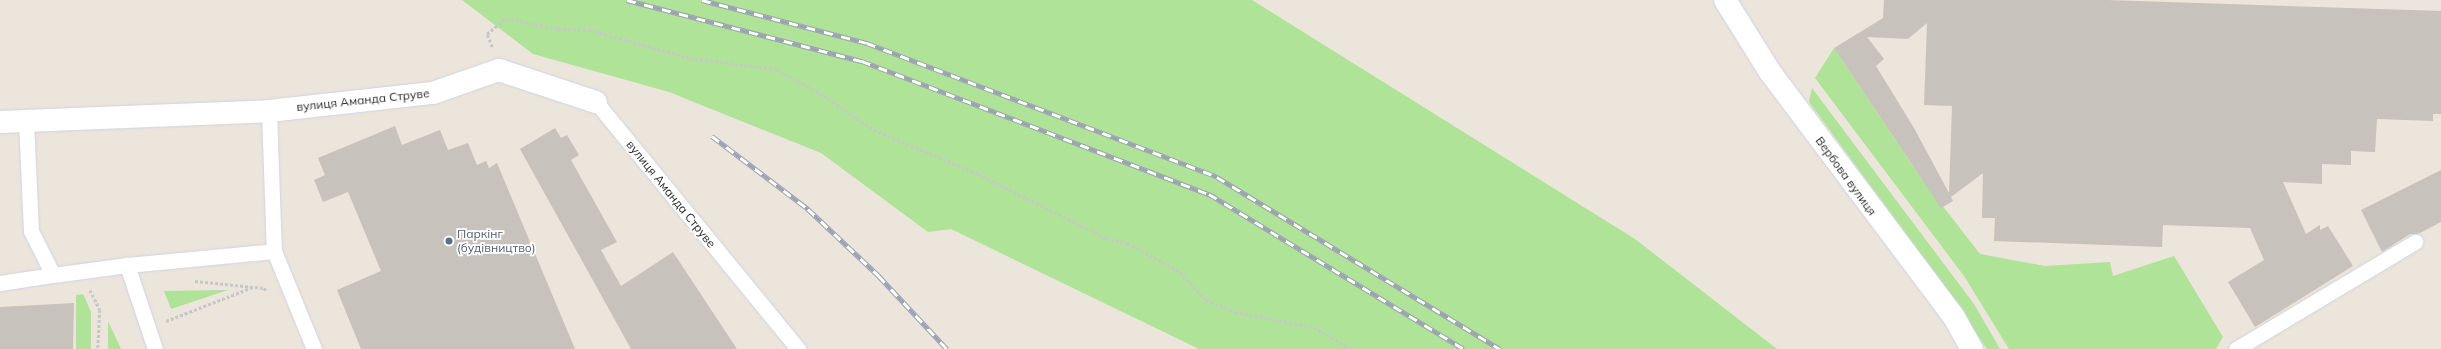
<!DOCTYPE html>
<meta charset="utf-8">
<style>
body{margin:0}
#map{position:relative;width:2441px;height:349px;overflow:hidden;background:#ece5db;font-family:Mulish,sans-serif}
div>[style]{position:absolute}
.green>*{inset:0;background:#afe397}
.building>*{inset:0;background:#c7c2bb}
.path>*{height:2.5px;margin-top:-1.25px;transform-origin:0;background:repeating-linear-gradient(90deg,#c7c7c7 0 3px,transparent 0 5px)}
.roads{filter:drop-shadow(0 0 1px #d0d3e2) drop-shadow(0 0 1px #d0d3e2)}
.service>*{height:15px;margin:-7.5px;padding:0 7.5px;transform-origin:7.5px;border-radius:7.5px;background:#fff}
.minor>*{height:22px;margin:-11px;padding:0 11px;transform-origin:11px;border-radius:11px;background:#fff}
.secondary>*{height:22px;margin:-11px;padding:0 11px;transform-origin:11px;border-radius:11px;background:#fff}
.rail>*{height:4.5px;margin-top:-2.25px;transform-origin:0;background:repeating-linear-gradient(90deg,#fff 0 9px,#9ea1b4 0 18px);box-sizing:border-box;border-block:1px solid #9ea1b4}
.dots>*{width:11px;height:11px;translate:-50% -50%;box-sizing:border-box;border:2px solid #fff;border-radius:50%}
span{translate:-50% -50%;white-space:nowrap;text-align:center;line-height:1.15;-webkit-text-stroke:3.5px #fff;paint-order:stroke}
.street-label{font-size:12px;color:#292929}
.service-label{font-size:12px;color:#4e5e75}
.left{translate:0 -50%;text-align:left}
</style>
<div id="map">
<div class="green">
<i style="clip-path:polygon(462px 0,1252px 0,1635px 239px,1777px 349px,1199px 349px,951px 229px,928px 232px,821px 153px,669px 92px,533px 54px)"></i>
<i style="clip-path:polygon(1834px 48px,1918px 174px,1980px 254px,2045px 266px,2110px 262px,2113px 276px,2174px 256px,2223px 337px,2216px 349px,2009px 349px,1964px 276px,1815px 78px)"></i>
<i style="clip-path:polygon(1812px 88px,1974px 304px,2000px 349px,1987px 349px,1940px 280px,1809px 102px)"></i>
<i style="clip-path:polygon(228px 290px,171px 309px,164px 291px)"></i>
<i style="clip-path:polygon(83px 294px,91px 312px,91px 349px,76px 349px,76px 295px)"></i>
<i style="clip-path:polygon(108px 321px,121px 349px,108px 349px)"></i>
</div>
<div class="building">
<i style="clip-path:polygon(evenodd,1884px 0,2107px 0,2441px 11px,2441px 114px,2433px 114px,2433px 121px,2377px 119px,2375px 152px,2351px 151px,2351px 165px,2322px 164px,2322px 184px,2283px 182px,2306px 234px,2320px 225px,2320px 230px,2328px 226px,2353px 266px,2255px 327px,2228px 282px,2264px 260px,2250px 228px,2163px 225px,2162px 247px,1994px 241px,1995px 218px,1982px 218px,1983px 173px,1951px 197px,1953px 201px,1941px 208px,1834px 48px,1883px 18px,1884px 0,1927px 23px,1924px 105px,1952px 106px,1949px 193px,1914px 128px,1876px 66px,1884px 59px,1867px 37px,1908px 39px,1927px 23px)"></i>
<i style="clip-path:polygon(395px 126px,402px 145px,440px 130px,448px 150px,468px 143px,477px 165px,486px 161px,489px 168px,497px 163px,575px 349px,361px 349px,337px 290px,381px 271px,348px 192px,323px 202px,314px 180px,325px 175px,318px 158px)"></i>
<i style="clip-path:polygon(555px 128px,561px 138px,567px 135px,579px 155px,571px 160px,617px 242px,601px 250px,621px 286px,673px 252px,737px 349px,631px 349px,520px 149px)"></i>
<i style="clip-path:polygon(2441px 170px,2441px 222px,2418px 234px,2410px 234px,2382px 252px,2361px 210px)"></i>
<i style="clip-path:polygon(74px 303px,73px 349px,0 349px,0 307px)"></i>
</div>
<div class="path">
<i style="left:492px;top:47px;width:14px;rotate:-111deg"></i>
<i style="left:487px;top:34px;width:25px;rotate:-40deg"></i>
<i style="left:506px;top:18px;width:53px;rotate:11.9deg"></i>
<i style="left:558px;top:29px;width:32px;rotate:2deg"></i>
<i style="left:590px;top:30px;width:104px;rotate:15.6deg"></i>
<i style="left:690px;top:58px;width:87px;rotate:7.3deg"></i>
<i style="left:776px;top:69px;width:50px;rotate:28.6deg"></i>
<i style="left:820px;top:93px;width:65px;rotate:34.4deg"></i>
<i style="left:874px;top:130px;width:113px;rotate:22.9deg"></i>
<i style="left:978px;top:174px;width:143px;rotate:26.6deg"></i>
<i style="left:1106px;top:238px;width:23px;rotate:13deg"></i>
<i style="left:1128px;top:243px;width:60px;rotate:29.1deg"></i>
<i style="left:1180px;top:272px;width:38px;rotate:47deg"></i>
<i style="left:1206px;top:300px;width:31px;rotate:22deg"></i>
<i style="left:1235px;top:312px;width:80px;rotate:10.8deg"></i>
<i style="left:1314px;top:327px;width:43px;rotate:30.7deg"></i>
<i style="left:195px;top:281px;width:69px;rotate:5.8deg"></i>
<i style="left:264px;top:288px;width:4px;rotate:45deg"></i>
<i style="left:90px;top:290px;width:22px;rotate:63deg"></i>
<i style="left:100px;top:310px;width:39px;rotate:93deg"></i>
<i style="left:166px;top:321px;width:93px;rotate:-21.3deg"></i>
</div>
<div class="roads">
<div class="service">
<i style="left:596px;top:102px;width:319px;rotate:50.7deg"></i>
<i style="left:269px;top:111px;width:140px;rotate:88deg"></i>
<i style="left:274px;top:251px;width:106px;rotate:67.8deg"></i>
<i style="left:26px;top:121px;width:110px;rotate:87.4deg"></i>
<i style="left:31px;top:231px;width:49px;rotate:63.4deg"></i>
<i style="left:53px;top:275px;width:75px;rotate:-7.7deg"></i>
<i style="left:0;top:283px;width:54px;rotate:-8.6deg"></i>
<i style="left:155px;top:349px;width:89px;rotate:-108.4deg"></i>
<i style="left:127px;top:265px;width:148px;rotate:-5.4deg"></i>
<i style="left:2236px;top:349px;width:209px;rotate:-30.9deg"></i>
</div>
<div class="minor">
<i style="left:0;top:122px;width:269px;rotate:-2.3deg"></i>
<i style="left:269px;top:111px;width:165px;rotate:-6.3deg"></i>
<i style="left:433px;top:93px;width:70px;rotate:-19.2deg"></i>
<i style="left:499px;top:70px;width:102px;rotate:18.3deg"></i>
</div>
<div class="secondary">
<i style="left:1725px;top:0;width:85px;rotate:58deg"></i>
<i style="left:1770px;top:72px;width:306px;rotate:53.1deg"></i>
<i style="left:1954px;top:317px;width:37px;rotate:61deg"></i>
</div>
</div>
<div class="rail">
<i style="left:627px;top:0;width:243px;rotate:14.6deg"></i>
<i style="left:862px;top:61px;width:372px;rotate:21deg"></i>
<i style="left:1209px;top:194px;width:298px;rotate:31.3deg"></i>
<i style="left:702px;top:0;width:171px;rotate:14.6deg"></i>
<i style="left:867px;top:43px;width:375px;rotate:20.9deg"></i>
<i style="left:1217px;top:177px;width:331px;rotate:31.3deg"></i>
<i style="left:712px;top:136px;width:121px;rotate:37.2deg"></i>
<i style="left:808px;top:209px;width:98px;rotate:43.3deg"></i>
<i style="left:879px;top:276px;width:100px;rotate:47deg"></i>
</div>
<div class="dots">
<i style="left:449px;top:241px;background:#5c6f8a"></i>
</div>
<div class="street-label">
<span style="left:363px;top:100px;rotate:-6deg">вулиця Аманда Струве</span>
<span style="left:1846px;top:176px;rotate:54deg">Вербова вулиця</span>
<span style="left:671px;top:194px;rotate:51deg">вулиця Аманда Струве</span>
</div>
<div class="service-label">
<span class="left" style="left:457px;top:241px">Паркінг<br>(будівництво)</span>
</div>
</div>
